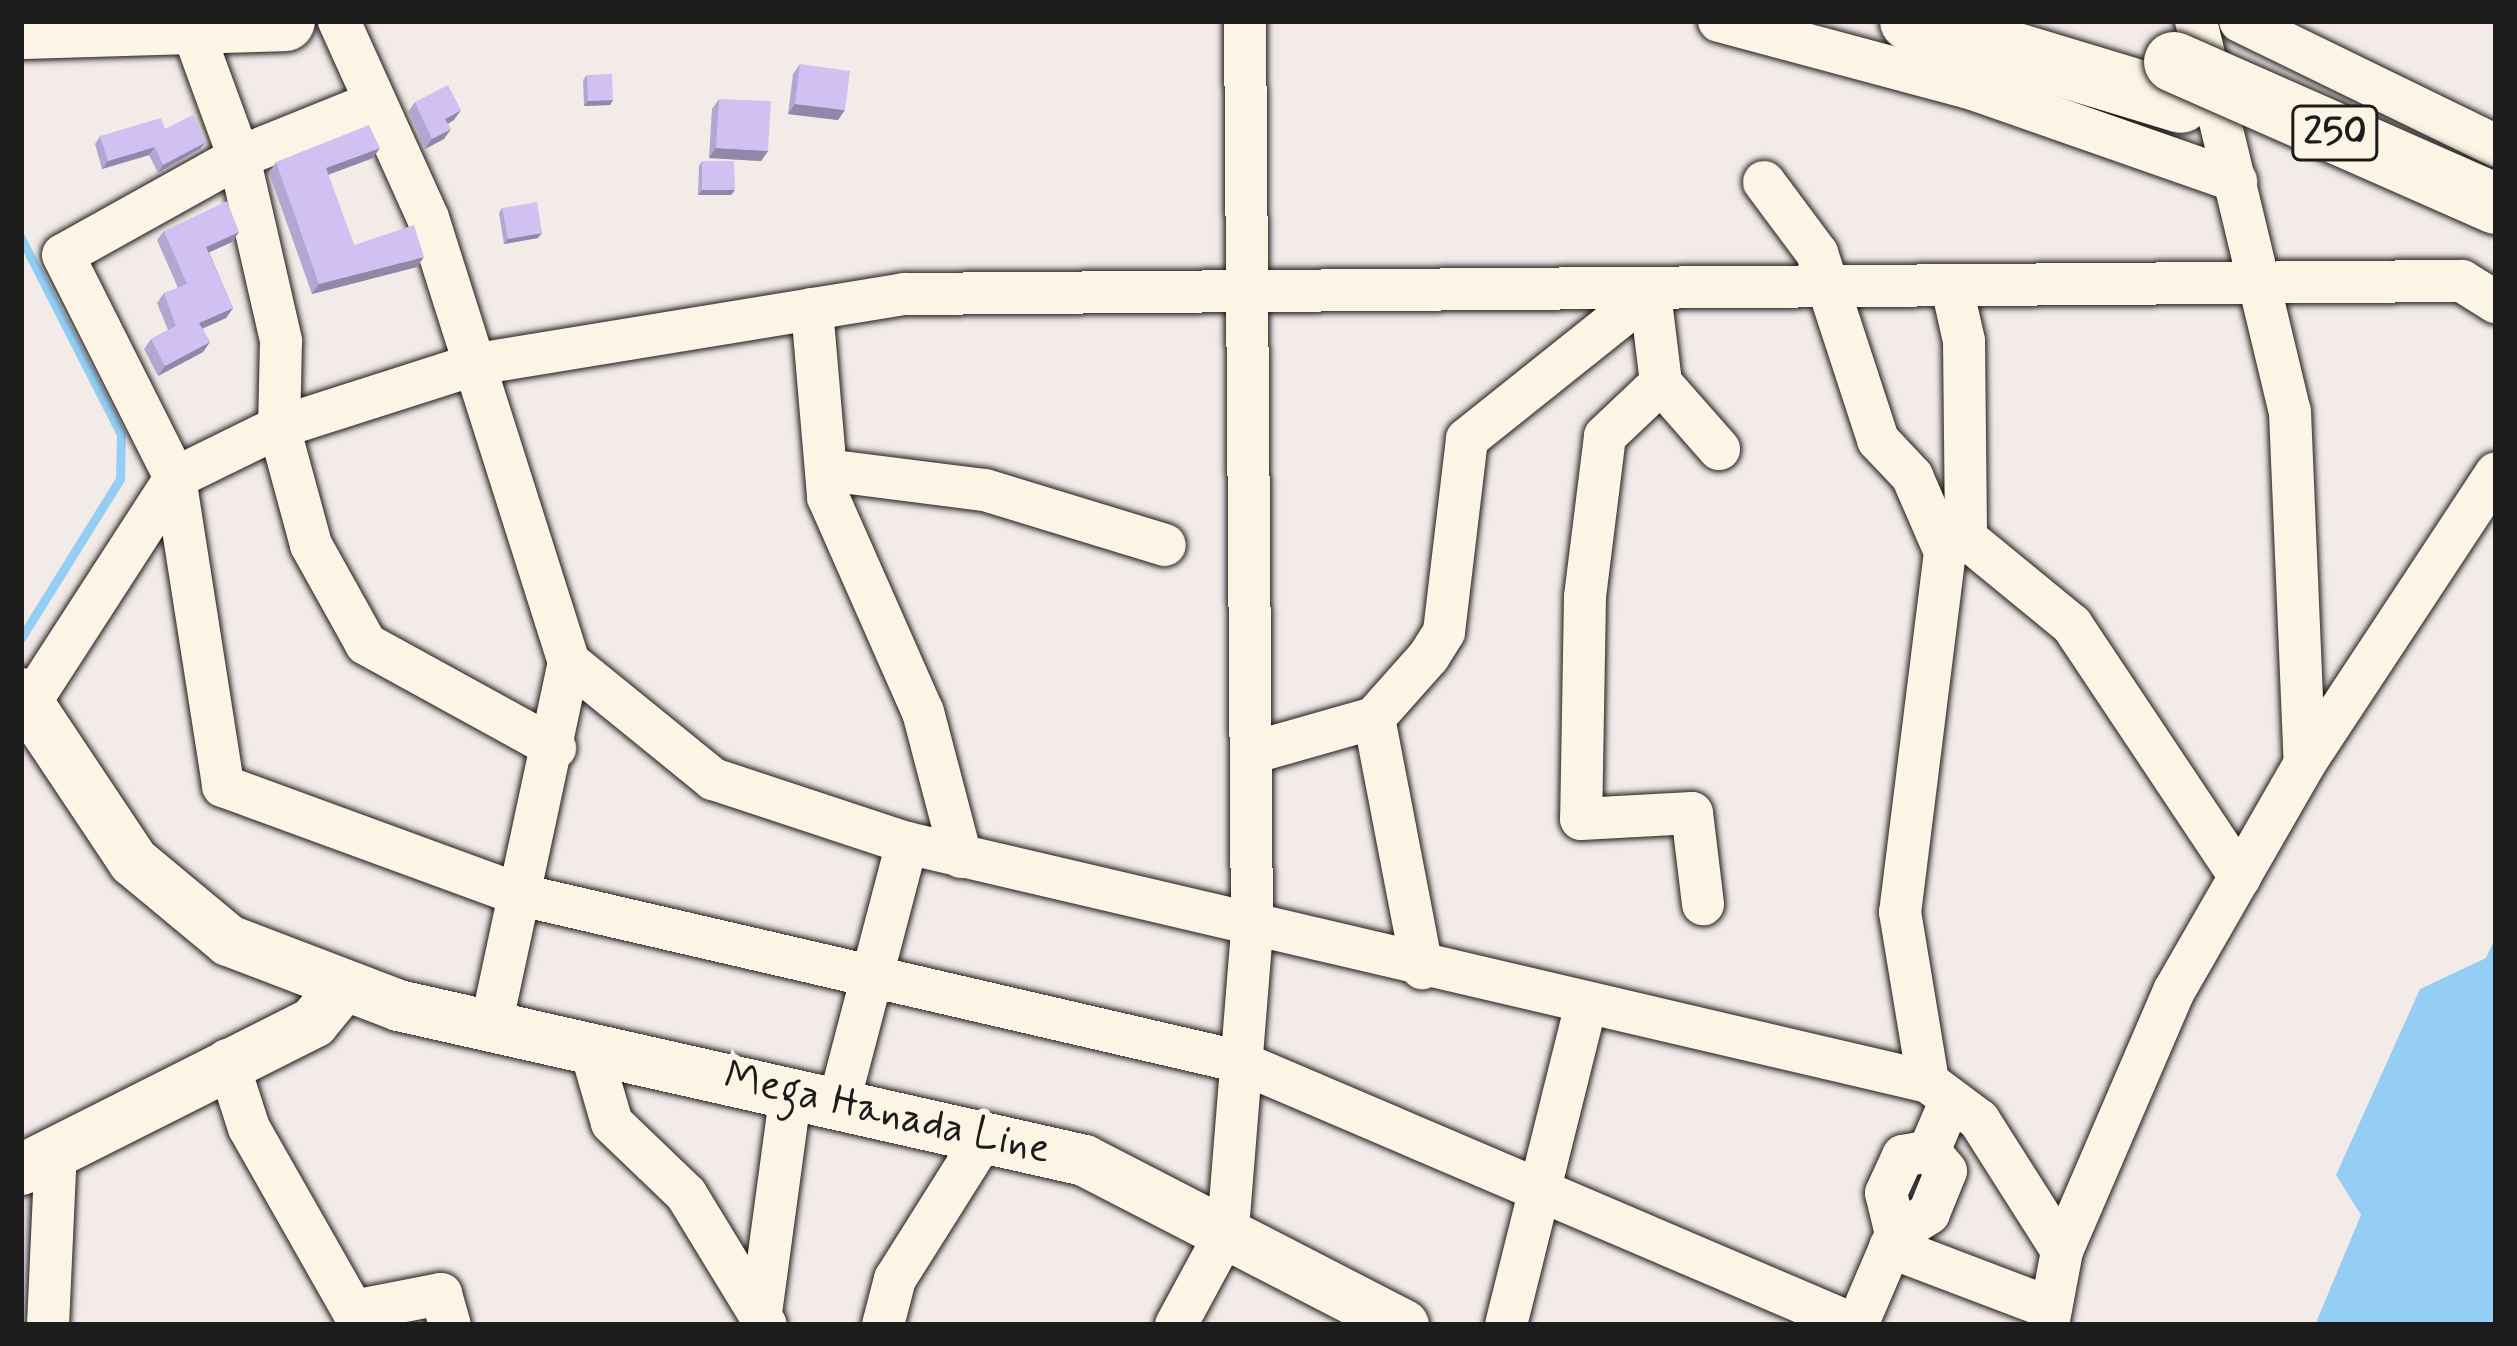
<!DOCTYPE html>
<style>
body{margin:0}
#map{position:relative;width:2517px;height:1346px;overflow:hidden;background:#f3ebe8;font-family:Mynerve,sans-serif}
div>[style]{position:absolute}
.built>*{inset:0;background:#e8deeb}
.water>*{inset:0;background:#95cef5}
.stream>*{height:9px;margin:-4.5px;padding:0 4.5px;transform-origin:4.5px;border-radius:4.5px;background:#95cef5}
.roads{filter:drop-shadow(0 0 3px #1c1c1c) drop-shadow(0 0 3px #1c1c1c)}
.minor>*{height:42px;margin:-21px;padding:0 21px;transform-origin:21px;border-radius:21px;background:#fcf5e5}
.major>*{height:51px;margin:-25.5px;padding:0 25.5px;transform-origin:25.5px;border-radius:25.5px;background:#fcf5e5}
.highway>*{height:60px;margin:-30px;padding:0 30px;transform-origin:30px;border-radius:30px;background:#fcf5e5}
.bridges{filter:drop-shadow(0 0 3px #1c1c1c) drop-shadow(0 0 3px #1c1c1c)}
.highway-bridge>*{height:60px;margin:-30px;padding:0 30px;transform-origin:30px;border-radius:30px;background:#fcf5e5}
.wall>*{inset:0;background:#b3a6d0}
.shaded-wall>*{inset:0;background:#9287a9}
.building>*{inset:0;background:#d0c1f2}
span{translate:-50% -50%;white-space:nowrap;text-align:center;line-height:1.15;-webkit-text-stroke:12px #fcf5e5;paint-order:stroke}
.shield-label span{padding:3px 9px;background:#fcf5e5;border:3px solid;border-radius:9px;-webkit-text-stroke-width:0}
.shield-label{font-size:39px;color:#1c1c1c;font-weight:700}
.street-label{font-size:42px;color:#1c1c1c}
.frame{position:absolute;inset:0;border:24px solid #1c1c1c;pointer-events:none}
</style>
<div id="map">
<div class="built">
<i style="clip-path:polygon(44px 1192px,36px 1325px,21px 1325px,21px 1206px)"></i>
</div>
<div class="water">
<i style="clip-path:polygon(2496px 936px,2496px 1325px,2315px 1325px,2361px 1215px,2336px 1175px,2420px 989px,2486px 958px)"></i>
</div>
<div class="stream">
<i style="left:21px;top:238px;width:220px;rotate:63deg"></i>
<i style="left:121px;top:434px;width:45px;rotate:91.3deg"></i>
<i style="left:120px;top:479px;width:187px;rotate:121.9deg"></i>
</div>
<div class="roads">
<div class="minor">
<i style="left:339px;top:21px;width:216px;rotate:65.7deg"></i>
<i style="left:428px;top:218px;width:466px;rotate:72.4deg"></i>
<i style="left:569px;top:662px;width:366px;rotate:102.1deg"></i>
<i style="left:1719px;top:21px;width:263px;rotate:15deg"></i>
<i style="left:1973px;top:89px;width:279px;rotate:19.3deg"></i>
<i style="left:2196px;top:21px;width:402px;rotate:76.5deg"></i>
<i style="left:2290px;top:412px;width:351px;rotate:87.6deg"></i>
<i style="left:2240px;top:21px;width:285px;rotate:26deg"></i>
<i style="left:191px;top:26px;width:140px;rotate:69.9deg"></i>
<i style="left:239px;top:157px;width:189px;rotate:77.1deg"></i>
<i style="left:281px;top:341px;width:86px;rotate:91.3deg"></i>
<i style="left:279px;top:427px;width:122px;rotate:74.8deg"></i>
<i style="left:311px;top:545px;width:113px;rotate:60.9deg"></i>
<i style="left:366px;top:644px;width:216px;rotate:28.8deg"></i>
<i style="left:368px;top:105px;width:139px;rotate:158deg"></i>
<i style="left:239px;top:157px;width:201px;rotate:150.9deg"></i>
<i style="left:63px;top:255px;width:250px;rotate:63.3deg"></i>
<i style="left:175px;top:478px;width:312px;rotate:81.1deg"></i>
<i style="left:223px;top:786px;width:317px;rotate:20.1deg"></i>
<i style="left:521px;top:895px;width:735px;rotate:13.05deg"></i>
<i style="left:1237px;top:1061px;width:672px;rotate:23.13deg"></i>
<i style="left:1764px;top:182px;width:89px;rotate:53.3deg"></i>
<i style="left:1817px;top:253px;width:197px;rotate:71.9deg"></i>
<i style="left:1878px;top:440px;width:50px;rotate:46.6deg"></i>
<i style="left:1912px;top:476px;width:83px;rotate:66.5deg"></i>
<i style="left:1945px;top:552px;width:363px;rotate:97.1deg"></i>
<i style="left:1900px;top:912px;width:172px;rotate:80.6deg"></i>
<i style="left:1953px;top:292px;width:50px;rotate:77.3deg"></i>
<i style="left:1964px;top:341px;width:197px;rotate:89.4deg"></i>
<i style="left:1966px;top:538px;width:137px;rotate:39.4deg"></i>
<i style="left:2072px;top:625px;width:303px;rotate:56.3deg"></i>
<i style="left:1650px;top:293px;width:91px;rotate:83deg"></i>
<i style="left:1661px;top:383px;width:88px;rotate:48.7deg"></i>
<i style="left:812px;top:309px;width:189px;rotate:85.1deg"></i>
<i style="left:828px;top:497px;width:235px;rotate:66.2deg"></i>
<i style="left:923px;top:712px;width:150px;rotate:75.3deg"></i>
<i style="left:1661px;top:383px;width:77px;rotate:136.6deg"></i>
<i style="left:1605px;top:436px;width:162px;rotate:97.1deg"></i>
<i style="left:1585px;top:597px;width:222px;rotate:91deg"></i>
<i style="left:1581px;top:819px;width:111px;rotate:-3.1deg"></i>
<i style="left:1692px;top:813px;width:92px;rotate:83.1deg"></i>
<i style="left:834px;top:471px;width:152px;rotate:7.2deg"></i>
<i style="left:985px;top:490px;width:188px;rotate:17deg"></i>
<i style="left:569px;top:662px;width:186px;rotate:39.1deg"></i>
<i style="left:713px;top:779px;width:204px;rotate:18.3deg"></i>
<i style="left:907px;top:843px;width:1049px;rotate:13.17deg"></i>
<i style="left:1928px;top:1082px;width:64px;rotate:36.7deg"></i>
<i style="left:1979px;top:1120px;width:155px;rotate:57.6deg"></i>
<i style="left:29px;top:704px;width:269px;rotate:-57.1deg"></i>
<i style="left:175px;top:478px;width:116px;rotate:-26.1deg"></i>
<i style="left:279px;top:427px;width:208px;rotate:-17.7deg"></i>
<i style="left:477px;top:364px;width:433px;rotate:-9.3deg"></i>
<i style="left:904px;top:294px;width:1558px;rotate:-0.48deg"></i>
<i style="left:2462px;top:281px;width:40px;rotate:32deg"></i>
<i style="left:1374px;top:718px;width:255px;rotate:79.1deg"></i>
<i style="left:1251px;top:753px;width:128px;rotate:-15.9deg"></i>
<i style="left:1374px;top:718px;width:83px;rotate:-48.4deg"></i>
<i style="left:1429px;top:656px;width:28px;rotate:-58deg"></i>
<i style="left:1444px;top:632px;width:194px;rotate:-83.2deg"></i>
<i style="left:1467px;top:439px;width:234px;rotate:-38.6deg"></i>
<i style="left:589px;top:1044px;width:82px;rotate:73.8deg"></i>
<i style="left:612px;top:1123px;width:103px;rotate:43.8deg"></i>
<i style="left:686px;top:1194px;width:153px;rotate:58.6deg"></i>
<i style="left:227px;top:1060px;width:71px;rotate:72.1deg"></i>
<i style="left:249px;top:1128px;width:227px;rotate:60.4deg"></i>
<i style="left:839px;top:1102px;width:268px;rotate:-75.3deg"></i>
<i style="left:1896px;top:1234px;width:42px;rotate:-103.7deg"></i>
<i style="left:1886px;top:1193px;width:41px;rotate:-65.3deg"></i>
<i style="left:1903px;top:1156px;width:26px;rotate:-11deg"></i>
<i style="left:1890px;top:1247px;width:172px;rotate:20.8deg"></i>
<i style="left:353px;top:1311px;width:90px;rotate:-10.9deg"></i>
<i style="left:441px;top:1294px;width:32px;rotate:74deg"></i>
<i style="left:761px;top:1313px;width:224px;rotate:-82.3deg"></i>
<i style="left:48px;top:1325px;width:176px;rotate:-87.4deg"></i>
<i style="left:883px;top:1325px;width:48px;rotate:-75.4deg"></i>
<i style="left:895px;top:1279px;width:169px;rotate:-57.8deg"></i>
<i style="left:1176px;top:1325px;width:109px;rotate:-61.6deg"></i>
<i style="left:1228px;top:1229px;width:299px;rotate:-85.4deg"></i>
<i style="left:1252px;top:931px;width:910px;rotate:-90.44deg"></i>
<i style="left:1506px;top:1325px;width:331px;rotate:-76deg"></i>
<i style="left:1857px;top:1325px;width:99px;rotate:-66.8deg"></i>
<i style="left:1896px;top:1234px;width:39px;rotate:-32deg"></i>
<i style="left:1929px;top:1213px;width:45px;rotate:-68deg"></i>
<i style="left:1946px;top:1171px;width:26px;rotate:-130deg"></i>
<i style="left:1929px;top:1151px;width:53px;rotate:-66.8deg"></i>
<i style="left:2048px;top:1325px;width:75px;rotate:-79.3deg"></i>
<i style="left:2062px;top:1251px;width:283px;rotate:-66.7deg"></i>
<i style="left:2174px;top:991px;width:263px;rotate:-60.1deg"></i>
<i style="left:2305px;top:763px;width:347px;rotate:-56.6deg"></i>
</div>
<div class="major">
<i style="left:21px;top:693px;width:202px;rotate:56.3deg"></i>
<i style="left:133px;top:861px;width:124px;rotate:39.7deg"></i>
<i style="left:228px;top:940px;width:182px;rotate:20.9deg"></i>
<i style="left:398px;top:1005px;width:703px;rotate:12.73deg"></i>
<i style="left:1084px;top:1160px;width:359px;rotate:27.3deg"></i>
<i style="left:21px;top:1169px;width:327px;rotate:-26.7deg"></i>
<i style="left:313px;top:1022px;width:44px;rotate:-50.5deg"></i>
</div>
<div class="highway">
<i style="left:1910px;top:21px;width:283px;rotate:16.8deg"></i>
<i style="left:21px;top:29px;width:264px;rotate:-1.7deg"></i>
</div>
</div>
<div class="bridges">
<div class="highway-bridge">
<i style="left:2174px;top:62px;width:352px;rotate:23.8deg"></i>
</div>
</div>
<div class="wall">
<i style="clip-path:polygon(800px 64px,838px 120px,788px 114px,793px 74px)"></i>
<i style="clip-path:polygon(587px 75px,610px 105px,584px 106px,583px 80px)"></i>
<i style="clip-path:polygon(719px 99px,768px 151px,761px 161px,709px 158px,712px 109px)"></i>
<i style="clip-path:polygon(415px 102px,454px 120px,448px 124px,444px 139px,425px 149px,408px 112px)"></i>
<i style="clip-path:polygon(165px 129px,200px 149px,158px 173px,149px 155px,102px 169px,95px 144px,100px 136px)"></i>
<i style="clip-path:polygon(373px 158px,328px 175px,354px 245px,417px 267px,312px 294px,269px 173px,276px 162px)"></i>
<i style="clip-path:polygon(702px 161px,731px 195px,698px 195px,699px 166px)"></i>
<i style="clip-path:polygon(502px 208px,538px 238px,504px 244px,499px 213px)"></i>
<i style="clip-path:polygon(164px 231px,239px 232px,232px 242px,209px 252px,233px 308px,226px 318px,202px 328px,210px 342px,203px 352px,158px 376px,144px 349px,151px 339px,168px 330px,157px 303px,164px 293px,178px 288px,157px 240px)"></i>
</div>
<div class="shaded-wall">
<i style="clip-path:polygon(613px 100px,610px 105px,584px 106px,588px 101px)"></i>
<i style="clip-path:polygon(795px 104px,845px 110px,838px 120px,788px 114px)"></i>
<i style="clip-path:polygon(461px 110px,454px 120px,438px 129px,445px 119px)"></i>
<i style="clip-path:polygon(451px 129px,444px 139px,425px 149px,432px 139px)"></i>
<i style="clip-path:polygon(206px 142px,200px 149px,158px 173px,163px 165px)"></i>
<i style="clip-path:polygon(155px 147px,149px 155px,102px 169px,108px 161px)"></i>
<i style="clip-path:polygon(380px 148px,373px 158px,319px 178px,326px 168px)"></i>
<i style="clip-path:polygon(716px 148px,768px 151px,761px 161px,709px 158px)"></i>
<i style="clip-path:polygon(702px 190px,735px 190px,731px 195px,698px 195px)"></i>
<i style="clip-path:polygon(239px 232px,232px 242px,199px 257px,206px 247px)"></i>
<i style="clip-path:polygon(542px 233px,538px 238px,504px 244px,508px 239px)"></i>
<i style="clip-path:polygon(424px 257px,417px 267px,312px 294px,319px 284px)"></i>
<i style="clip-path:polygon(233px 308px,226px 318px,193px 333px,199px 323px)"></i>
<i style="clip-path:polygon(210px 342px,203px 352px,158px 376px,165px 366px)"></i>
</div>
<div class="building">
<i style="clip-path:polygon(800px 64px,850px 71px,845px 110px,795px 104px)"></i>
<i style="clip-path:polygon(612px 74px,613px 100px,588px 101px,587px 75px)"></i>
<i style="clip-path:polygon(448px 85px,461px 110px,445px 119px,451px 129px,432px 139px,415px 102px)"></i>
<i style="clip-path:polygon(719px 99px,771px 101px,768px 151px,716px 148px)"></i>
<i style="clip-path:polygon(193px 115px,206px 142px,163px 165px,155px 147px,108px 161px,100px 136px,161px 118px,165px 129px)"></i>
<i style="clip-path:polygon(369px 125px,380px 148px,326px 168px,354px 245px,414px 225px,424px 257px,319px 284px,276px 162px)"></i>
<i style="clip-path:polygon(702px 161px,734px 161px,735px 190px,702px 190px)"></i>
<i style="clip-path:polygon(227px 201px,239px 232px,206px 247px,233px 308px,199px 323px,210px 342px,165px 366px,151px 339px,176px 326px,164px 293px,187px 284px,164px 231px)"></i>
<i style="clip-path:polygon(537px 202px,542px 233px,508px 239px,502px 208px)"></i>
</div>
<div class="shield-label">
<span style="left:2335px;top:133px">250</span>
</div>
<div class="street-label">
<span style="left:887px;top:1114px;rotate:13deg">Mega Hanada Line</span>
</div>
<div class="frame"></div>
</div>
